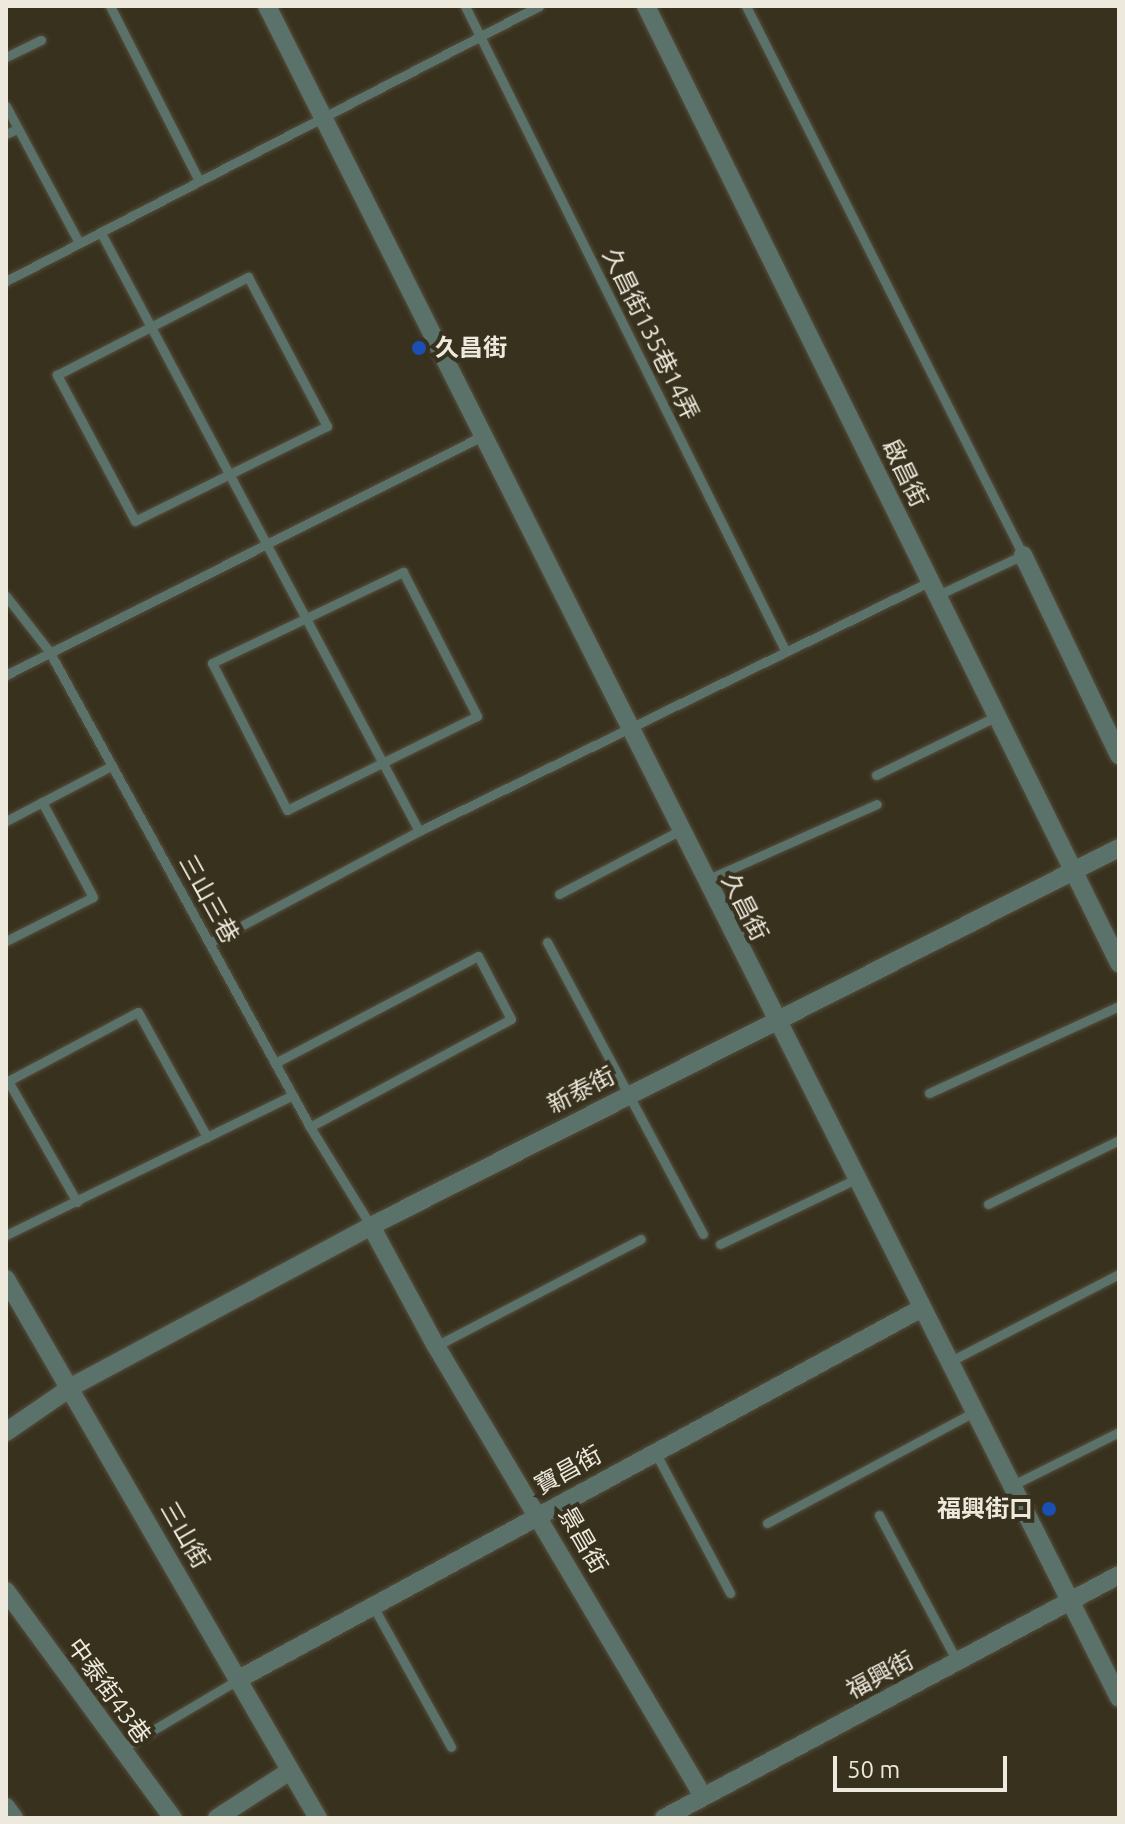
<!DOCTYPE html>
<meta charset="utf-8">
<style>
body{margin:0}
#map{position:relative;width:1125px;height:1824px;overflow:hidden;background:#38311e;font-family:Ubuntu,"Noto Sans TC",sans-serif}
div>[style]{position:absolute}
.roads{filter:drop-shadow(0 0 2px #554e3d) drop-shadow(0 0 2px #554e3d)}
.service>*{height:9px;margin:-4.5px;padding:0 4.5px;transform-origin:4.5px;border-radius:4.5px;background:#5b726a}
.minor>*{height:18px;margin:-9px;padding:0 9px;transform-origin:9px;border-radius:9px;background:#5b726a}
.dots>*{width:22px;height:22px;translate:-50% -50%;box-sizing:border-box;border:4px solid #38311e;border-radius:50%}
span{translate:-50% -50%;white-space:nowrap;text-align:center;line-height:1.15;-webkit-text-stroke:8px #38311e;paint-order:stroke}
.street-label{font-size:24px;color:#ede9dd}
.poi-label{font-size:24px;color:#ede9dd;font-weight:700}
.left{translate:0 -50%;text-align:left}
.right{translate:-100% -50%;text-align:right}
.frame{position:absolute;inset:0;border:8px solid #ede9dd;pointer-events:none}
.scale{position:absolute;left:833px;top:1756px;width:174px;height:36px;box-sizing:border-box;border:4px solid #ede9dd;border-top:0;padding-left:10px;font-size:24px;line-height:28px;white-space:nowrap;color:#ede9dd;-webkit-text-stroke:6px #38311e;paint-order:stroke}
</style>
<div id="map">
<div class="roads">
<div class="service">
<i style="left:110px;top:6px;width:196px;rotate:63deg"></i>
<i style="left:465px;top:6px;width:721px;rotate:63.58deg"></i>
<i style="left:746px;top:6px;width:615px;rotate:63.23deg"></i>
<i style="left:1023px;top:555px;width:94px;rotate:154.8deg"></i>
<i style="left:6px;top:57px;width:39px;rotate:-26deg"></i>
<i style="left:6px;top:106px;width:155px;rotate:61.9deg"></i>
<i style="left:6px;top:134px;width:12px;rotate:-24deg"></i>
<i style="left:101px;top:233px;width:677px;rotate:62deg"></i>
<i style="left:248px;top:277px;width:169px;rotate:62.1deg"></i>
<i style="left:327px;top:426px;width:214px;rotate:153.7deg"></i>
<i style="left:135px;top:521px;width:166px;rotate:-118.1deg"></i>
<i style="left:57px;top:375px;width:215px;rotate:-27.2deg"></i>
<i style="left:6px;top:281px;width:600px;rotate:-27.29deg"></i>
<i style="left:403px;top:572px;width:162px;rotate:62.8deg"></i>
<i style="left:477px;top:716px;width:212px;rotate:153.7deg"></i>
<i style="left:287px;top:810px;width:165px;rotate:-117deg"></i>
<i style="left:212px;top:663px;width:212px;rotate:-25.5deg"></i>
<i style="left:6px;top:596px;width:70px;rotate:52deg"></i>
<i style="left:49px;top:651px;width:543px;rotate:61.26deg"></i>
<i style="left:310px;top:1127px;width:116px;rotate:58.4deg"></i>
<i style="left:6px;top:675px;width:535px;rotate:-26.66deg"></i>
<i style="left:876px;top:775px;width:135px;rotate:-26deg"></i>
<i style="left:6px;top:821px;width:119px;rotate:-27.6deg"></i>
<i style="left:704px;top:881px;width:189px;rotate:-24deg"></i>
<i style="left:559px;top:894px;width:136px;rotate:-27.7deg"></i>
<i style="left:6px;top:941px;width:97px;rotate:-26.8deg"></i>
<i style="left:93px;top:897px;width:108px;rotate:-118.2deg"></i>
<i style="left:211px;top:942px;width:236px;rotate:-28.1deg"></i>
<i style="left:419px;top:831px;width:570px;rotate:-26.03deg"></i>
<i style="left:547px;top:942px;width:331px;rotate:61.9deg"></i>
<i style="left:277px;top:1062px;width:227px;rotate:-27.8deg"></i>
<i style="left:478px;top:956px;width:71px;rotate:62.4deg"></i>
<i style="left:511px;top:1019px;width:228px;rotate:151.8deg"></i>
<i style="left:929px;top:1093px;width:209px;rotate:-24.6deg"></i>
<i style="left:77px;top:1202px;width:139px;rotate:-119.7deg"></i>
<i style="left:8px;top:1081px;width:147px;rotate:-28deg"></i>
<i style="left:138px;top:1012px;width:143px;rotate:61.1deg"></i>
<i style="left:988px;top:1204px;width:146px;rotate:-26deg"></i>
<i style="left:6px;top:1235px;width:319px;rotate:-26deg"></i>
<i style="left:720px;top:1244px;width:153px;rotate:-25.6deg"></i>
<i style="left:436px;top:1346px;width:231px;rotate:-27.6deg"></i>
<i style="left:951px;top:1361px;width:189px;rotate:-27.4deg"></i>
<i style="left:654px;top:1450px;width:162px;rotate:62deg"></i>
<i style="left:1013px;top:1485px;width:119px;rotate:-26.6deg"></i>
<i style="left:879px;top:1515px;width:166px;rotate:61.9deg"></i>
<i style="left:767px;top:1523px;width:237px;rotate:-28.2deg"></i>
<i style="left:373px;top:1606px;width:161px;rotate:61deg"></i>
<i style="left:121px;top:1749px;width:137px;rotate:-30.7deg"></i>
</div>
<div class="minor">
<i style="left:267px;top:6px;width:1894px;rotate:63.27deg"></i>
<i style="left:646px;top:6px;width:1068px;rotate:63.7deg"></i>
<i style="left:1023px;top:555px;width:222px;rotate:64.4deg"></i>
<i style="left:371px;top:1226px;width:136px;rotate:61.6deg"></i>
<i style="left:436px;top:1346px;width:523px;rotate:59.32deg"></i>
<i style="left:6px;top:1279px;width:623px;rotate:59.94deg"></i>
<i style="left:6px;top:1432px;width:81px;rotate:-34.5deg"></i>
<i style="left:73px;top:1386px;width:338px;rotate:-28.2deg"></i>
<i style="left:371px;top:1226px;width:838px;rotate:-26.81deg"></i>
<i style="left:6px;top:1591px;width:282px;rotate:53.7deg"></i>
<i style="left:239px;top:1679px;width:777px;rotate:-28.51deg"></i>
<i style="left:6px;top:1807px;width:14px;rotate:54deg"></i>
<i style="left:217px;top:1818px;width:87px;rotate:-32.8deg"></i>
<i style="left:664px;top:1818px;width:516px;rotate:-28.11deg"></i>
</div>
</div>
<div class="dots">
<i style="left:419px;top:348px;background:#1a4fb4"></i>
<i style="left:1049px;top:1509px;background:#1a4fb4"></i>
</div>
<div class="street-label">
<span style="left:651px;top:334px;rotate:64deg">久昌街135巷14弄</span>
<span style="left:905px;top:473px;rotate:64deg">啟昌街</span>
<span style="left:209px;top:899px;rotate:61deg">三山三巷</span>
<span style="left:745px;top:907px;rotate:63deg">久昌街</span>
<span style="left:581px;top:1090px;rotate:-27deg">新泰街</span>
<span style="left:568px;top:1470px;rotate:-29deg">寶昌街</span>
<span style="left:185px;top:1535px;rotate:60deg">三山街</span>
<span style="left:583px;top:1540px;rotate:60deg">景昌街</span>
<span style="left:880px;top:1675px;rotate:-28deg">福興街</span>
<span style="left:109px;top:1691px;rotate:54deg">中泰街43巷</span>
</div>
<div class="poi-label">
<span class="left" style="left:435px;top:348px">久昌街</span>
<span class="right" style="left:1033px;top:1509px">福興街口</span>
</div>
<div class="frame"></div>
<div class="scale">50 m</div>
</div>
